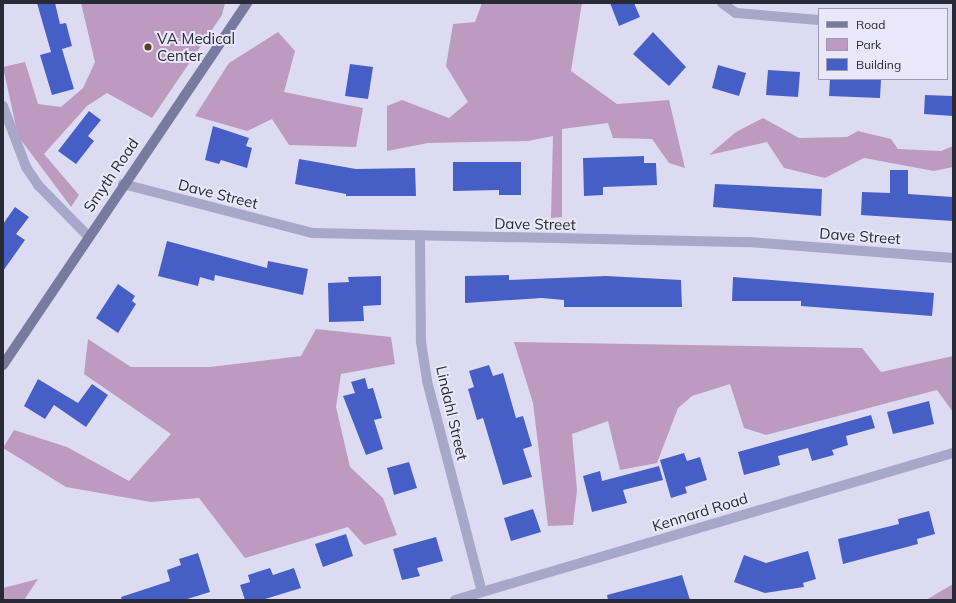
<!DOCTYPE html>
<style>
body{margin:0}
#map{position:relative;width:956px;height:603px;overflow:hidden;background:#dddbf2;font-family:Mulish,sans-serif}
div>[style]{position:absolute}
.green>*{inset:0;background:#bd9bc1}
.building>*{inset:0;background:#455fc6}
.street>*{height:10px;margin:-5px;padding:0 5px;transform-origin:5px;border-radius:5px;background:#a7a7ca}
.secondary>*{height:10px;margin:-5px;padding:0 5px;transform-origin:5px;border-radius:5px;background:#787b9e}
.dots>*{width:11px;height:11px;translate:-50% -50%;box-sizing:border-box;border:2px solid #e9e7f9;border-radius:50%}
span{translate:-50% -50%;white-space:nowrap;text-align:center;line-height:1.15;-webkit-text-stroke:4px #e9e7f9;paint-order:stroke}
.poi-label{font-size:15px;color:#282a36}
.left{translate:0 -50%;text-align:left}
.street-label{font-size:15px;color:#282a36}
.frame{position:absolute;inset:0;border:4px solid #282a36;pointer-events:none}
.legend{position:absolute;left:818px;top:8px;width:130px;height:72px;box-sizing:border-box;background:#e9e7f9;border:1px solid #9c9bab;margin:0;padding:5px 7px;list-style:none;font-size:12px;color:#282a36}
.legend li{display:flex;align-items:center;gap:8px;height:20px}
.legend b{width:20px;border:1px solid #9c9bab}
</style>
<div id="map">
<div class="green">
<i style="clip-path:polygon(81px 3px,225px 3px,222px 15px,152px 118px,107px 93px,87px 106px,44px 154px,79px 195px,71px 207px,18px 136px,3px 67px,25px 62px,38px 104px,61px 107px,83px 88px,95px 62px)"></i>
<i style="clip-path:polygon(482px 3px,582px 3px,571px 71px,617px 104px,669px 100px,685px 168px,669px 163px,652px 139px,613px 138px,608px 123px,562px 129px,562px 217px,551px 218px,553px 136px,528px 141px,428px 143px,387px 151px,387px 106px,402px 100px,449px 118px,468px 102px,446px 66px,453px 24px,475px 22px)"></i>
<i style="clip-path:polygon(278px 32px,295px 51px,284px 92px,363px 108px,356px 147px,289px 145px,272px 119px,247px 131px,195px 116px,229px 63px)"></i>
<i style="clip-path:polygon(763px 118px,799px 138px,847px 137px,858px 131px,891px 139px,898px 149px,941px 151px,953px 146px,953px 167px,934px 171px,864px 158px,825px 178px,784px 168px,767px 142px,709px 155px,736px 132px)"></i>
<i style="clip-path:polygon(316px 329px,391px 337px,395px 364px,341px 374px,336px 407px,350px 467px,383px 498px,397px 535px,364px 545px,348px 527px,245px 558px,199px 498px,151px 502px,66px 487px,3px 448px,14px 430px,67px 447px,129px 481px,171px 434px,84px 374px,88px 339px,131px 367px,210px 367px,301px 356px)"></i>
<i style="clip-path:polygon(514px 342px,862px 348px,881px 372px,953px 356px,953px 412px,937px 390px,766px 435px,744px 428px,730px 384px,692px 396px,678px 408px,657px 463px,620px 470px,608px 421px,572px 434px,577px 490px,573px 525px,548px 526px,533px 403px)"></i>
<i style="clip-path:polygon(38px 579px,24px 600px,3px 600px,3px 588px)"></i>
<i style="clip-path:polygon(953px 584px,953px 600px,926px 600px)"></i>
</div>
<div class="building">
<i style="clip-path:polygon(37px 3px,55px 3px,60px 24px,66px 23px,72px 46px,62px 49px,74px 89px,52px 95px,40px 55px,51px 52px)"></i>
<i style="clip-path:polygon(610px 3px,634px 3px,640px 17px,619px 26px)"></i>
<i style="clip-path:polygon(653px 32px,686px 67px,669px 86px,633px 54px)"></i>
<i style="clip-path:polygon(350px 64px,373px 67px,368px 99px,345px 96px)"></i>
<i style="clip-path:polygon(718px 65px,746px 73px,739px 96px,712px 88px)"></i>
<i style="clip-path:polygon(768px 70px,800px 72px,798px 97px,766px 95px)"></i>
<i style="clip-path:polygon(830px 79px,881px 79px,880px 98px,829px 96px)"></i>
<i style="clip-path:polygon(925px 95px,953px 96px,953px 116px,924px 114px)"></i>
<i style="clip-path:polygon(89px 111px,101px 120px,88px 136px,94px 141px,76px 164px,58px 151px)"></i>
<i style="clip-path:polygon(213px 126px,249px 138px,246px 146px,252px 148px,247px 168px,221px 160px,219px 164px,205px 160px)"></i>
<i style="clip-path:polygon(644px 156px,644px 163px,656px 163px,657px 185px,603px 187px,603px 195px,584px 196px,583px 158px)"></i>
<i style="clip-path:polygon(299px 159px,356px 169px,415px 168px,416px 196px,346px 196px,346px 194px,295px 184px)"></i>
<i style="clip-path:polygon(453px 162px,521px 162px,521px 195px,499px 195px,499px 190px,453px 191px)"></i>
<i style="clip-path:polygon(890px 170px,908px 170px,908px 194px,953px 197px,953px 221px,861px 215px,862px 192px,890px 193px)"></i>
<i style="clip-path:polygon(715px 184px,822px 189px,821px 216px,713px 207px)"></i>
<i style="clip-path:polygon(15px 207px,29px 217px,16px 234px,25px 240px,3px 271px,3px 224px)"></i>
<i style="clip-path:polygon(167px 241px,267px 268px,268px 261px,308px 269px,303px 295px,215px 275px,214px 281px,200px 277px,198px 286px,158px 276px)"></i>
<i style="clip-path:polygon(509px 275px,509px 280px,606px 276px,681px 280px,682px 307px,564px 307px,564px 300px,542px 298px,465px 303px,465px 276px)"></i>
<i style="clip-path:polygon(381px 276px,381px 305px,363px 306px,364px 321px,329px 322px,328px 283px,349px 282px,348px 277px)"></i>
<i style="clip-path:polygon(733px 277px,934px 293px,932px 316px,801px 306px,801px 301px,732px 301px)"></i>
<i style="clip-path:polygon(118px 284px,135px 296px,132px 301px,136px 304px,118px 333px,96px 318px)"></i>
<i style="clip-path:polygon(489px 365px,493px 376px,503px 373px,516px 418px,523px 416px,532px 446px,523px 449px,532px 477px,503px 485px,483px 418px,477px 420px,468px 389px,474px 387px,469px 371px)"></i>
<i style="clip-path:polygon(365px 378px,368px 389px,373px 388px,382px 418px,374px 420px,383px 449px,366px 455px,343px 396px,355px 393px,351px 382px)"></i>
<i style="clip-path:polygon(38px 379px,78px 403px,92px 384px,108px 395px,86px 427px,54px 405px,45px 419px,24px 406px)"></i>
<i style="clip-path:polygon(929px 401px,934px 424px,893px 434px,887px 412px)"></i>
<i style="clip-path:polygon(871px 415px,875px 428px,846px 436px,848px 445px,832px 450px,834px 455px,812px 461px,808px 448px,778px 456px,780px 465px,744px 475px,738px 452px)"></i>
<i style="clip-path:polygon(684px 453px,687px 461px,700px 457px,707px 480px,685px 487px,687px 493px,671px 498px,660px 460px)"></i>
<i style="clip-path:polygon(409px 462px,417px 488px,394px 495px,387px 468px)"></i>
<i style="clip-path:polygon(659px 466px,663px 480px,623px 490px,627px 503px,592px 512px,583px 476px,600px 471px,602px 481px)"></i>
<i style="clip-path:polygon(533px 509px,541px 532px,511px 541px,504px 518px)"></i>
<i style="clip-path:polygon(929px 511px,935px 534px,917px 539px,918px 544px,843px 564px,838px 539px,899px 524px,898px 519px)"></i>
<i style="clip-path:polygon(346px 534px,353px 556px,323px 567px,315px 544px)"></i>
<i style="clip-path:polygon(436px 537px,443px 561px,417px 568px,420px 576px,402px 580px,393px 549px)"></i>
<i style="clip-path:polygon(808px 551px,816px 579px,803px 583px,804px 587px,765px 593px,734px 582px,744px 555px,766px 563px)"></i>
<i style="clip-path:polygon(198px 553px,210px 592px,184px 600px,122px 600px,121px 597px,170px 581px,167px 570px,181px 565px,179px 559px)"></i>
<i style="clip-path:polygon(270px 568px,273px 575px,294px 568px,301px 588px,262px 600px,245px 600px,240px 585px,250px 582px,248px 575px)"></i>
<i style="clip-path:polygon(682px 575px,690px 600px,608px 600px,607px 595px)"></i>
</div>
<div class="street">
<i style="left:722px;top:3px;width:17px;rotate:36deg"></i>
<i style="left:736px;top:13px;width:83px;rotate:4.8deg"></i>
<i style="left:3px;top:106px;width:65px;rotate:69.3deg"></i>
<i style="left:26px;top:167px;width:22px;rotate:56deg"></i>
<i style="left:38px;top:185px;width:71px;rotate:45.6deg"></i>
<i style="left:123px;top:184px;width:196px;rotate:14.5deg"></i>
<i style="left:313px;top:233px;width:436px;rotate:1.2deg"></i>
<i style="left:749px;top:242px;width:205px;rotate:4.5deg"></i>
<i style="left:420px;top:237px;width:105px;rotate:89.5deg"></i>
<i style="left:421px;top:342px;width:39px;rotate:81deg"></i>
<i style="left:427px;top:381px;width:218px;rotate:75.4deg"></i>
<i style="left:455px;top:600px;width:519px;rotate:-16.45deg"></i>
</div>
<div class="secondary">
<i style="left:3px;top:365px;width:437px;rotate:-56deg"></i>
</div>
<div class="dots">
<i style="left:148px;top:47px;background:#58411d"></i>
</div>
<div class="poi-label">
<span class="left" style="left:157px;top:47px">VA Medical<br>Center</span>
</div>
<div class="street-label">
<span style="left:111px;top:175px;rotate:-56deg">Smyth Road</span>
<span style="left:218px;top:194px;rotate:14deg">Dave Street</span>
<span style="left:535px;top:224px;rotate:1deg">Dave Street</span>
<span style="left:860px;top:236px;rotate:4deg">Dave Street</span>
<span style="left:452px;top:413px;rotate:77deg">Lindahl Street</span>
<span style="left:700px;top:512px;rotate:-17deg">Kennard Road</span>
</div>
<div class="frame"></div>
<ul class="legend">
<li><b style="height:5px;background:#787b9e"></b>Road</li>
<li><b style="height:11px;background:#bd9bc1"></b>Park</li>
<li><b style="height:11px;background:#455fc6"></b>Building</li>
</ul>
</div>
